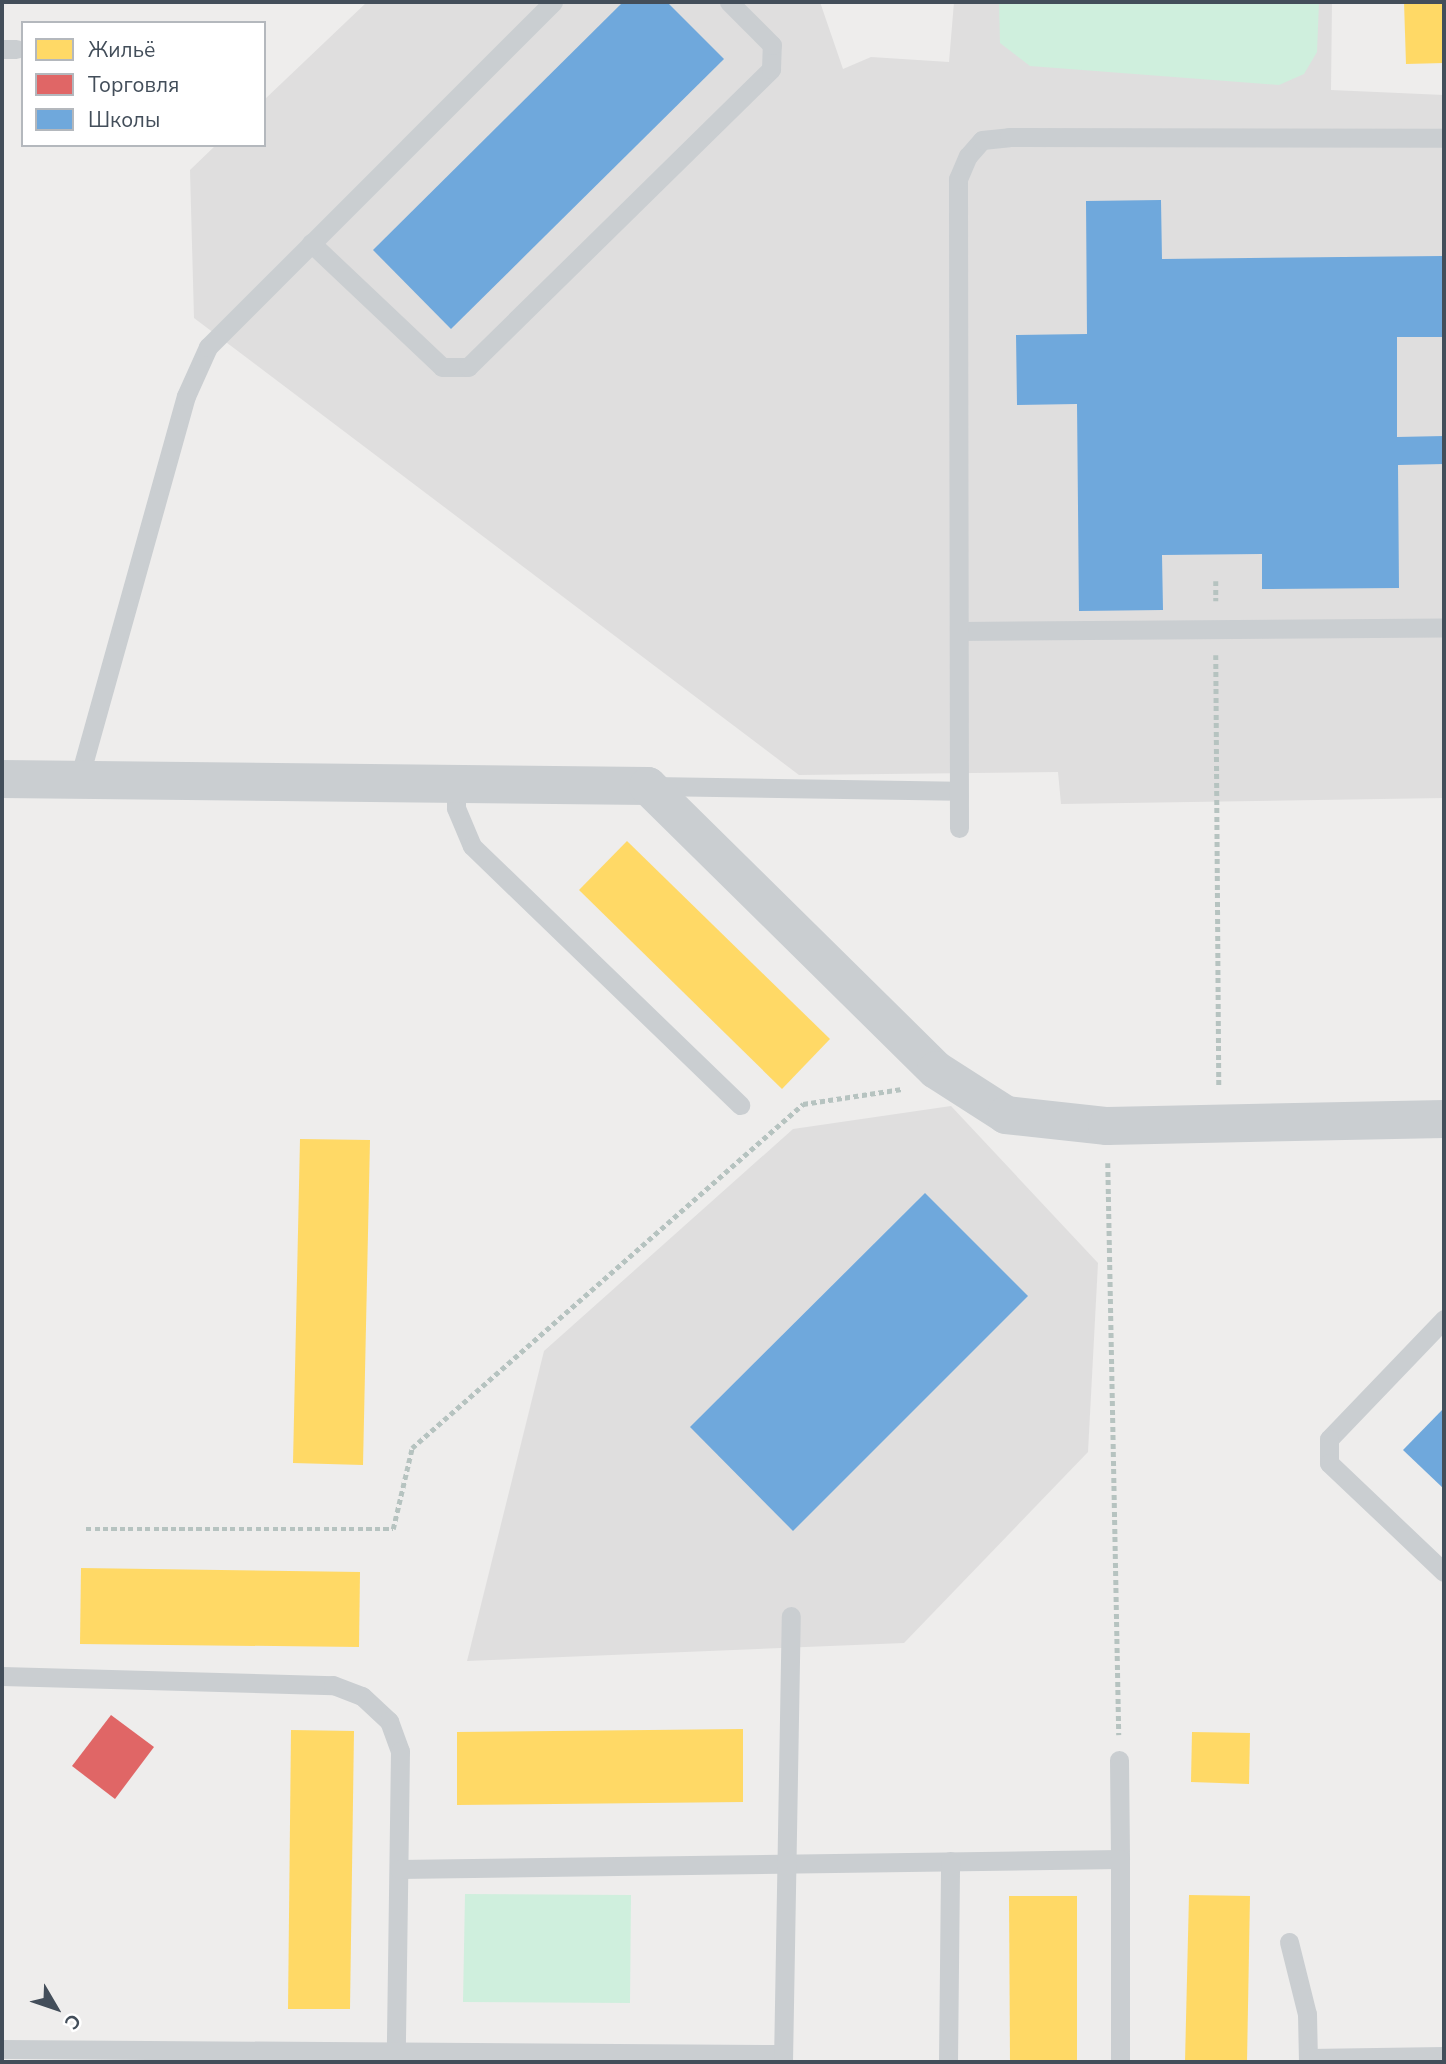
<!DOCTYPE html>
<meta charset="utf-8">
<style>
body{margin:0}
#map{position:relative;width:1446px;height:2064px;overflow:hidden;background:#eeedec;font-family:"Nunito Sans",sans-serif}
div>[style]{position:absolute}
.education>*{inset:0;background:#dfdede}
.green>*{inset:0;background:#cfefdd}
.homes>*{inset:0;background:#ffd966}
.shops>*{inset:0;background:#e06666}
.schools>*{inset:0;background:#6fa8dc}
.path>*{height:4.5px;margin-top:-2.25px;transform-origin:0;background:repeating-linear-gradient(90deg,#b6c3c0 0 5px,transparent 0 8.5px)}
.service>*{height:19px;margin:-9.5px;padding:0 9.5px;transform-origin:9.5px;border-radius:9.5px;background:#caced1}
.minor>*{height:38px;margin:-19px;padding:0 19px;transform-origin:19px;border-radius:19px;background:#caced1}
span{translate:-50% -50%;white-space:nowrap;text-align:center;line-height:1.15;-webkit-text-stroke:7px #fff;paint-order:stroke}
.frame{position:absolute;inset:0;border:4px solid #434e5a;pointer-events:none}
.legend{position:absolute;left:21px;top:21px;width:245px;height:126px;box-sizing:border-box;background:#fff;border:2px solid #b4b8bd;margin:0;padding:9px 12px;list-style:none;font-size:21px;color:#434e5a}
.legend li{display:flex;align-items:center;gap:14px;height:35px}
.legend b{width:35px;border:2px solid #b4b8bd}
.north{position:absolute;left:21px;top:1973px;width:70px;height:70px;-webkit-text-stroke:5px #fff;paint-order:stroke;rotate:129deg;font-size:19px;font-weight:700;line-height:28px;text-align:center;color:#434e5a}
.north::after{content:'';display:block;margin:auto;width:24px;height:32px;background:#434e5a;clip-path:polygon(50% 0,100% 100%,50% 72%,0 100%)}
</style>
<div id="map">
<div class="education">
<i style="clip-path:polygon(367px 2px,820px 2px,843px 69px,871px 57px,949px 62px,954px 2px,1332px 2px,1331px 90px,1444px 95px,1444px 798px,1061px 804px,1058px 772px,799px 775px,194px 318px,190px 170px,216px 145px,264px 145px,264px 100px)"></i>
<i style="clip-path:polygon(951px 1106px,1098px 1263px,1088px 1452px,904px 1643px,467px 1661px,544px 1351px,793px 1129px)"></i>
</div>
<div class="green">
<i style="clip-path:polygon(999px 2px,1319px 2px,1317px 52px,1304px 74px,1279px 85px,1030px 66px,1000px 43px)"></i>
<i style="clip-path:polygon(465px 1894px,631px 1895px,630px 2003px,463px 2002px)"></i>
</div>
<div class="homes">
<i style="clip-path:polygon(1404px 2px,1444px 2px,1444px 63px,1406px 64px)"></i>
<i style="clip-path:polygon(627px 841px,830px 1039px,782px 1089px,579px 890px)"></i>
<i style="clip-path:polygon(300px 1139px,370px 1140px,363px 1465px,293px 1463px)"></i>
<i style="clip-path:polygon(81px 1568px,360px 1572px,359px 1647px,80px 1644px)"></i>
<i style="clip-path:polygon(743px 1729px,743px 1802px,457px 1805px,457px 1732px)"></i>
<i style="clip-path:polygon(291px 1730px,354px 1731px,350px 2009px,288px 2009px)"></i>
<i style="clip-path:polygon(1192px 1732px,1250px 1733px,1249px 1784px,1191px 1782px)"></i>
<i style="clip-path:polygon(1189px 1895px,1250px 1896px,1247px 2062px,1185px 2062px)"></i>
<i style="clip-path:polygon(1009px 1896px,1077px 1896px,1077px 2062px,1010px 2062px)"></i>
</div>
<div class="shops">
<i style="clip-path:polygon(111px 1715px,154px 1747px,115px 1799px,72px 1766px)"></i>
</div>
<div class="schools">
<i style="clip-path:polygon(623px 2px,667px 2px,724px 59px,451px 329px,373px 250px)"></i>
<i style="clip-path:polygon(1161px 200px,1162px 259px,1442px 256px,1443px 337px,1397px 337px,1397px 437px,1444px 436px,1444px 464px,1398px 465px,1399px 588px,1262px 589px,1262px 554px,1162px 555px,1163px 610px,1079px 611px,1077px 404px,1017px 405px,1016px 335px,1087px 334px,1086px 201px)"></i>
<i style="clip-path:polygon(925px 1193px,1028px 1296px,793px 1531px,690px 1427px)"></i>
<i style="clip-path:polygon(1444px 1408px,1444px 1489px,1403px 1450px)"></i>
</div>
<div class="path">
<i style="left:1216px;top:581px;width:20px;rotate:90deg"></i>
<i style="left:1216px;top:655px;width:432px;rotate:89.6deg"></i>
<i style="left:1108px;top:1163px;width:572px;rotate:88.9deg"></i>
<i style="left:86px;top:1529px;width:307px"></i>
<i style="left:393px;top:1529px;width:83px;rotate:-76.8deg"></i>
<i style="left:412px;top:1448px;width:521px;rotate:-41.34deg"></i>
<i style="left:803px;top:1104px;width:100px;rotate:-8.6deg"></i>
</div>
<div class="service">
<i style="left:2px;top:49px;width:14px"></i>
<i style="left:311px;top:243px;width:180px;rotate:43.4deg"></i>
<i style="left:442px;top:367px;width:26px"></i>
<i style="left:468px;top:367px;width:425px;rotate:-44.5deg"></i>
<i style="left:771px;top:69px;width:24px;rotate:-88deg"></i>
<i style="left:772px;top:45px;width:61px;rotate:-135deg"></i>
<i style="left:959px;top:631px;width:485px;rotate:-0.4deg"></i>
<i style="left:79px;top:779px;width:398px;rotate:-74.4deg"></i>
<i style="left:186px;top:396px;width:54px;rotate:-65.8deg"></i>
<i style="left:208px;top:347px;width:488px;rotate:-45deg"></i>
<i style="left:456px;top:783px;width:25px;rotate:90deg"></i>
<i style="left:456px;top:808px;width:41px;rotate:67.2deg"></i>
<i style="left:472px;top:846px;width:373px;rotate:44deg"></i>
<i style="left:652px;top:786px;width:305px;rotate:0.9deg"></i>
<i style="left:959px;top:828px;width:649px;rotate:-90.09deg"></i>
<i style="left:958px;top:179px;width:25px;rotate:-67deg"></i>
<i style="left:968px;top:156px;width:21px;rotate:-49deg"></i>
<i style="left:982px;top:140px;width:27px;rotate:-6deg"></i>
<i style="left:1009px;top:137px;width:435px;rotate:0.1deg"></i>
<i style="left:1444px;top:1319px;width:166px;rotate:133.8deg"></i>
<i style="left:1329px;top:1439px;width:24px;rotate:90deg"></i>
<i style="left:1329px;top:1463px;width:158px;rotate:43.5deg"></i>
<i style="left:2px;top:1676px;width:331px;rotate:1.6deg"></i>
<i style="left:333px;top:1685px;width:31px;rotate:21deg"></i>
<i style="left:362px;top:1696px;width:37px;rotate:43deg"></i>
<i style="left:389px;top:1721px;width:32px;rotate:70deg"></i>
<i style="left:400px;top:1751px;width:301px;rotate:90.8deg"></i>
<i style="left:1119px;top:1760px;width:99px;rotate:89.4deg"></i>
<i style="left:399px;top:1869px;width:721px;rotate:-0.79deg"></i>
<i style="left:1120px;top:1859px;width:203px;rotate:90deg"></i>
<i style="left:1289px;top:1942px;width:74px;rotate:76deg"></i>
<i style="left:1307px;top:2014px;width:48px;rotate:88.8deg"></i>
<i style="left:2px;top:2049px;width:781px;rotate:0.37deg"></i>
<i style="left:1308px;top:2058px;width:136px;rotate:-0.8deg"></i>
<i style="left:783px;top:2062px;width:446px;rotate:-89deg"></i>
<i style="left:948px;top:2062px;width:201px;rotate:-89.4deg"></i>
</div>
<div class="minor">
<i style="left:2px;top:779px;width:646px;rotate:0.62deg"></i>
<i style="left:648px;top:786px;width:404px;rotate:44.6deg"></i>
<i style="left:936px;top:1070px;width:83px;rotate:32.7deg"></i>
<i style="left:1006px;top:1115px;width:102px;rotate:6.2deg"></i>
<i style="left:1107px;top:1126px;width:337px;rotate:-1.2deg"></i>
</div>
<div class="frame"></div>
<ul class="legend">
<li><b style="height:19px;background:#ffd966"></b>Жильё</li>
<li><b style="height:19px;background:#e06666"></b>Торговля</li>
<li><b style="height:19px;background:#6fa8dc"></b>Школы</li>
</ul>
<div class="north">С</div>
</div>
